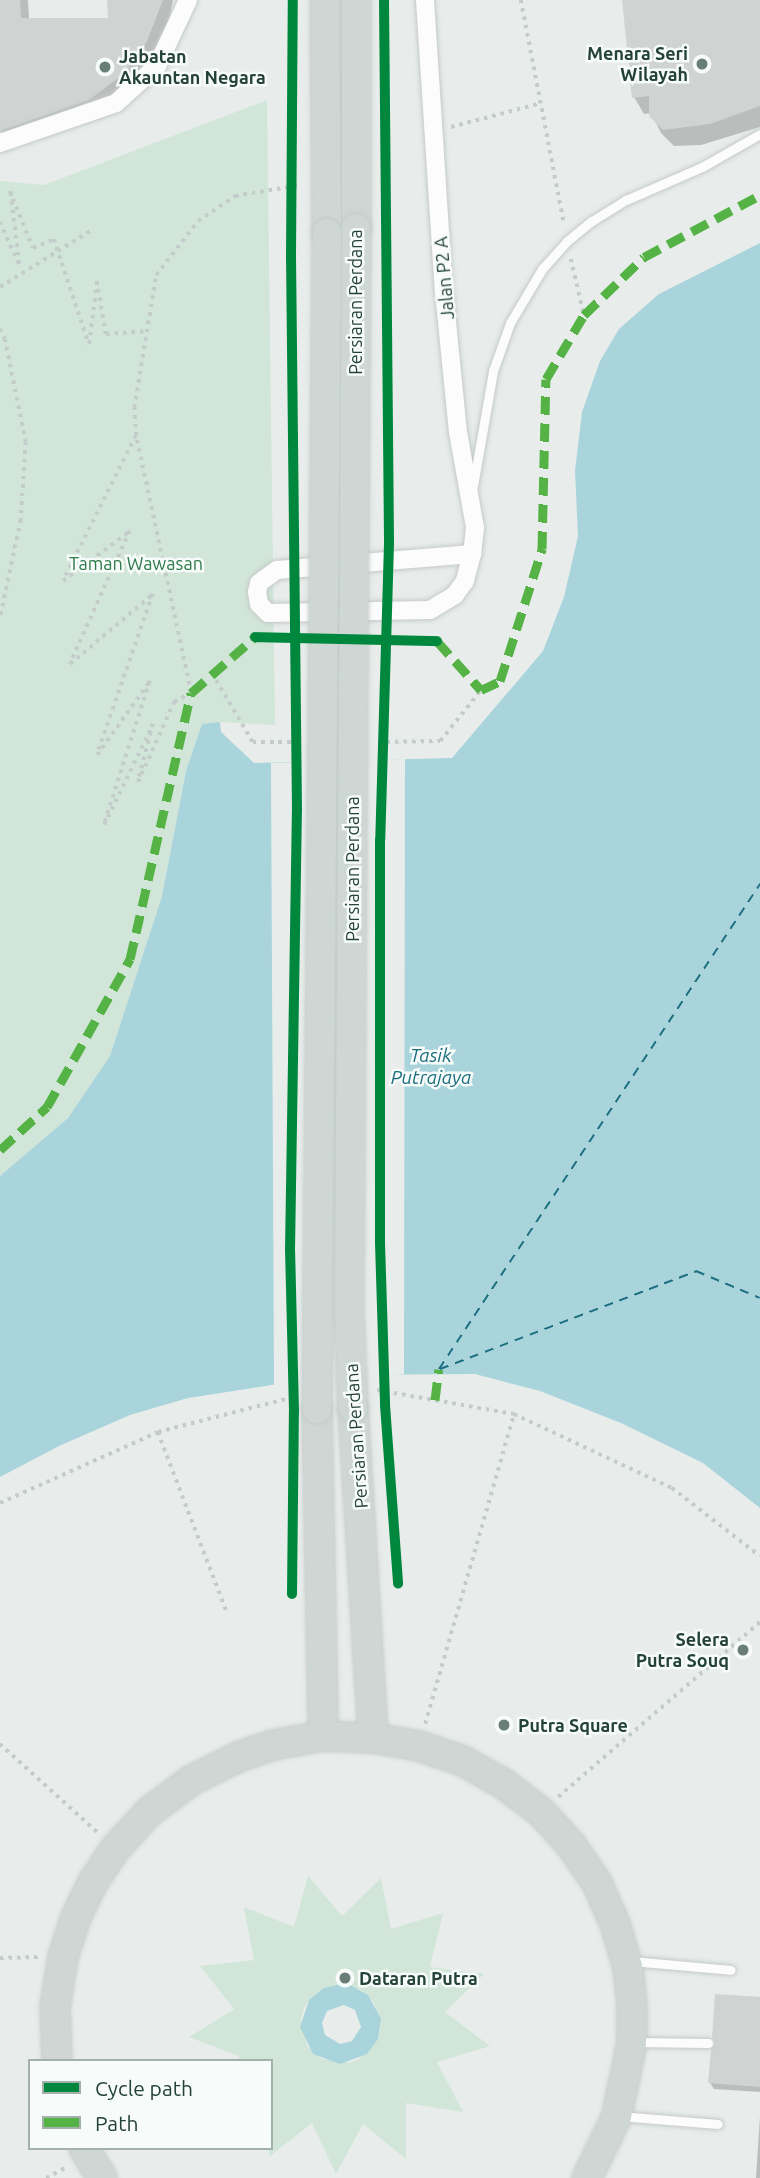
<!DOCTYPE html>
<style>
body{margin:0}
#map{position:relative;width:760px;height:2178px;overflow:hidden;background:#e8edeb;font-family:Ubuntu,sans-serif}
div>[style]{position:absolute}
.green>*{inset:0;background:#d1e6d8}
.water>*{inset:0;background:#a9d4db}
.pier>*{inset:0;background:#e8edeb}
.shadow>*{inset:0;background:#0003}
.ferry>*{height:2px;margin-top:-1px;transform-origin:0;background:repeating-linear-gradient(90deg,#1c6f80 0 9px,transparent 0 16px)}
.building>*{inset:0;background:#cfd4d2}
.path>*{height:3.5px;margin-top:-1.75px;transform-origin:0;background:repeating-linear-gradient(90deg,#c3ccca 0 3.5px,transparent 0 8.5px)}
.roads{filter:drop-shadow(0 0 2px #c5cac8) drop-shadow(0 0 2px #c5cac8)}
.lane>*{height:9px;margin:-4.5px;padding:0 4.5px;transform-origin:4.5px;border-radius:4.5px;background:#fcfcfc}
.street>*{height:18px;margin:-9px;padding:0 9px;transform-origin:9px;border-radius:9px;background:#fcfcfc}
.primary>*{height:28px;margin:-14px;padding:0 14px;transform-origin:14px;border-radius:14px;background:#cfd7d5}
.bridges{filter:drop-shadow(0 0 2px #c3ccc9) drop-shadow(0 0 2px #c3ccc9)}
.primary-bridge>*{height:28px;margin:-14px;padding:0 14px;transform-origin:14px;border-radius:14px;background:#cfd7d5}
.quiet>*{height:9px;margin-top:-4.5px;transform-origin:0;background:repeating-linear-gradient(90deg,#55b346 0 18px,transparent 0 27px)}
.cycleway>*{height:10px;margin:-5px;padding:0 5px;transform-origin:5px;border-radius:5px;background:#00873e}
.dots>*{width:19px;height:19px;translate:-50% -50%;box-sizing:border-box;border:4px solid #f7fbf9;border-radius:50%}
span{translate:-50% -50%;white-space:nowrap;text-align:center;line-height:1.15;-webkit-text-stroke:5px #f7fbf9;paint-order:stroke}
.poi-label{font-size:18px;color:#24423a;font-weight:700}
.right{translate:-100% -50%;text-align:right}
.left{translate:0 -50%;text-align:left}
.street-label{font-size:18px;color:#24423a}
.park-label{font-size:18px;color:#2d7a4b}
.water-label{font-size:19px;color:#1c6f80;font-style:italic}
.legend{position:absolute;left:28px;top:2059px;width:245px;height:91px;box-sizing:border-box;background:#f7fbf9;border:2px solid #a3b1ad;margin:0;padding:9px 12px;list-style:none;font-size:21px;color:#24423a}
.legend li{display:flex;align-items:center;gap:14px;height:35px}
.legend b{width:35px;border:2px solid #a3b1ad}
</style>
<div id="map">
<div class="green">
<i style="clip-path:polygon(267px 100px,275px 725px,220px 722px,202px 725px,186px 771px,162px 896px,110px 1056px,68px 1118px,0 1176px,0 181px,44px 185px)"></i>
<i style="clip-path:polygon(evenodd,308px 1876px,342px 1916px,381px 1878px,391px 1929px,443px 1913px,430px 1967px,484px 1974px,445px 2012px,490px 2046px,437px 2062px,463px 2112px,406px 2103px,406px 2159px,363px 2124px,336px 2174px,312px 2123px,269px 2157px,271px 2061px,237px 2061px,239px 2056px,189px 2037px,234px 2009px,200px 1966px,254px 1960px,244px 1907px,294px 1927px,308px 1876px,360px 1989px,374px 2003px,380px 2029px,378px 2039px,359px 2059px,350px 2063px,322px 2059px,307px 2046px,301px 2018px,304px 2008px,309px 2000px,360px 1989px)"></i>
</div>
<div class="water">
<i style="clip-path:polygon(760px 243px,760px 1508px,703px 1463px,621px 1423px,540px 1391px,475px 1374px,336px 1375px,188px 1398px,130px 1415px,59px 1446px,0 1477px,0 1176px,68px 1118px,110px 1056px,162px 896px,186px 771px,202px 724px,220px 722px,221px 732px,254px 763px,452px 758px,543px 651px,564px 597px,578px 536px,575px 471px,582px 412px,600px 361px,619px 329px,659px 294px)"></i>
<i style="clip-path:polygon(evenodd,342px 1984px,352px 1986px,368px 1995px,381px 2019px,378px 2039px,367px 2054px,340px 2064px,313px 2054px,300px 2027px,309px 2000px,324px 1988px,342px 1984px,344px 2005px,355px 2010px,361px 2027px,352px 2041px,340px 2044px,325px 2035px,322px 2023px,327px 2011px,344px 2005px)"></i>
</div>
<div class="pier">
<i style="clip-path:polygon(405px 759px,404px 1374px,274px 1385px,271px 763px)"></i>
</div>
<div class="shadow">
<i style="clip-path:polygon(0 0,28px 0,29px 20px,109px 19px,109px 0,173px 0,167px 30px,155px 57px,133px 88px,9px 146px,0 130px)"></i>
<i style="clip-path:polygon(624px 0,760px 0,760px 127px,701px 145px,674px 146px,661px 133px,651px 113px,644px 114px,634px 97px)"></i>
<i style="clip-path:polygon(760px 1999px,760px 2092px,714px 2089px,710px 2083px)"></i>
<i style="clip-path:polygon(760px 2116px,760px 2178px,756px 2178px)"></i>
</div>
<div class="ferry">
<i style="left:439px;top:1369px;width:582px;rotate:-56.5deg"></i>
<i style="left:440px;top:1369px;width:274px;rotate:-20.9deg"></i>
<i style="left:696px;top:1271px;width:69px;rotate:22.9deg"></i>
</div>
<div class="building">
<i style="clip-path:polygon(0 0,20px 0,21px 18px,108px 18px,107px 0,163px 0,147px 41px,125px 73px,89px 100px,0 131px)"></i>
<i style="clip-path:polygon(622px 0,760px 0,760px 106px,710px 124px,663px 130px,649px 116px,649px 96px,632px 98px)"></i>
<i style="clip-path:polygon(715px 1994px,760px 1997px,760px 2087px,708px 2083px,711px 2049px,715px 2044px,712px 2037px)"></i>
</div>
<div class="path">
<i style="left:521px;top:0;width:228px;rotate:79.1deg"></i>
<i style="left:451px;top:127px;width:93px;rotate:-14.9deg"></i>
<i style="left:0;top:222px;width:46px;rotate:65.7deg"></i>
<i style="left:19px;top:264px;width:74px;rotate:-97deg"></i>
<i style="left:10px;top:191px;width:61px;rotate:68deg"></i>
<i style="left:33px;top:248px;width:23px;rotate:-23deg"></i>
<i style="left:54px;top:239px;width:111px;rotate:71.6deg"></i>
<i style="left:89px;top:344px;width:64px;rotate:-82.8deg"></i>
<i style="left:97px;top:281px;width:54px;rotate:80.4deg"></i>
<i style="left:106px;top:334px;width:41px;rotate:-4.2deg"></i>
<i style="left:571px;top:259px;width:57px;rotate:76.9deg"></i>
<i style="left:0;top:287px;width:106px;rotate:-31.9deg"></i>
<i style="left:0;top:329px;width:11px;rotate:63deg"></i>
<i style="left:5px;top:339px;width:105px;rotate:78.5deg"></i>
<i style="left:26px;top:442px;width:78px;rotate:93.7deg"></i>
<i style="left:21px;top:520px;width:101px;rotate:102deg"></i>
<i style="left:136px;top:436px;width:162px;rotate:116.7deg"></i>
<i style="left:63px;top:581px;width:84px;rotate:-36.7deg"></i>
<i style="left:130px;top:531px;width:146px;rotate:114.3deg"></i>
<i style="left:70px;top:664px;width:109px;rotate:-40.1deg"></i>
<i style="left:153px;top:594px;width:170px;rotate:109.2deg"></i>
<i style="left:97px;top:755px;width:91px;rotate:-54.4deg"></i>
<i style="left:150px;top:681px;width:151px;rotate:107.7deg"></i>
<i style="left:104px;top:825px;width:112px;rotate:-64.1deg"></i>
<i style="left:153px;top:724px;width:60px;rotate:104.5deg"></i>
<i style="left:138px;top:782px;width:88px;rotate:-65.8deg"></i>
<i style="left:174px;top:702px;width:19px;rotate:-28deg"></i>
<i style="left:191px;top:693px;width:263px;rotate:-102.1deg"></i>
<i style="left:136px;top:436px;width:28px;rotate:-94deg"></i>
<i style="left:134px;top:408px;width:135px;rotate:-80.6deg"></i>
<i style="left:156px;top:275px;width:68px;rotate:-52.1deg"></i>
<i style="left:198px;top:221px;width:45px;rotate:-34deg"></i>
<i style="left:235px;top:196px;width:67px;rotate:-9.5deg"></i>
<i style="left:212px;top:673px;width:80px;rotate:59.3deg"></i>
<i style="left:253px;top:742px;width:44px"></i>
<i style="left:378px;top:742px;width:62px;rotate:-0.9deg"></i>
<i style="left:440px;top:741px;width:65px;rotate:-51.2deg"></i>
<i style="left:377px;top:1390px;width:139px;rotate:9.9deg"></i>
<i style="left:514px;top:1414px;width:174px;rotate:25.1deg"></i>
<i style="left:672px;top:1488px;width:111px;rotate:37.7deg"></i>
<i style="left:158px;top:1432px;width:194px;rotate:69.1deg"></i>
<i style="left:0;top:1503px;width:173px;rotate:-24.2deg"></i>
<i style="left:158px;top:1432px;width:139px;rotate:-14.5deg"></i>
<i style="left:425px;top:1724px;width:323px;rotate:-74deg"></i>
<i style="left:0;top:1744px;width:132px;rotate:42.2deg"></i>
<i style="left:558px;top:1797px;width:267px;rotate:-40.9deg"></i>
<i style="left:0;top:1958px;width:40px;rotate:-1.4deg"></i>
<i style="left:46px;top:2178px;width:24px;rotate:-28deg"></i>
</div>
<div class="roads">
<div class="lane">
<i style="left:473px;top:486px;width:117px;rotate:-80.1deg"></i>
<i style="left:493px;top:371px;width:51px;rotate:-70.5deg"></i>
<i style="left:510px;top:323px;width:63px;rotate:-59.3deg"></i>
<i style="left:542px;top:269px;width:38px;rotate:-48deg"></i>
<i style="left:567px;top:241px;width:32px;rotate:-39deg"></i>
<i style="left:592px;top:221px;width:40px;rotate:-32deg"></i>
<i style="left:626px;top:200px;width:83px;rotate:-23.5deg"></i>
<i style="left:702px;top:167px;width:67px;rotate:-29.6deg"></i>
<i style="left:631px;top:1961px;width:100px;rotate:5.1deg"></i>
<i style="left:636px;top:2042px;width:72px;rotate:0.8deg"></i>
<i style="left:619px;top:2116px;width:99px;rotate:4.6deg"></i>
</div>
<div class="street">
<i style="left:425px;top:0;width:293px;rotate:86.3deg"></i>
<i style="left:444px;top:292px;width:141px;rotate:84.3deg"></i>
<i style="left:458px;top:432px;width:97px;rotate:79.9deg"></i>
<i style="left:475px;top:527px;width:27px;rotate:96deg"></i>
<i style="left:472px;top:554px;width:28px;rotate:105deg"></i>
<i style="left:465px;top:581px;width:17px;rotate:126deg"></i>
<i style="left:455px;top:595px;width:29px;rotate:149deg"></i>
<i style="left:430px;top:610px;width:162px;rotate:178.9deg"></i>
<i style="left:268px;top:613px;width:13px;rotate:-135deg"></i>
<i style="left:259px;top:604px;width:12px;rotate:-99deg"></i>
<i style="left:257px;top:592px;width:9px;rotate:-77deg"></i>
<i style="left:259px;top:583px;width:22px;rotate:-36deg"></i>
<i style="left:277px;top:570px;width:196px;rotate:-4.7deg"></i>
<i style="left:0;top:143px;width:123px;rotate:-19deg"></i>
<i style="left:116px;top:103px;width:55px;rotate:-42.1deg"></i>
<i style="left:157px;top:66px;width:73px;rotate:-64.8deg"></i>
</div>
<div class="primary">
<i style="left:325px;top:0;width:233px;rotate:89.5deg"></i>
<i style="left:356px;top:228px;width:228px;rotate:-90deg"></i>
<i style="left:353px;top:1408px;width:331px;rotate:86.5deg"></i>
<i style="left:317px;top:1409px;width:327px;rotate:88.9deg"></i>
<i style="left:57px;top:2061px;width:54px;rotate:-92.1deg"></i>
<i style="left:55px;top:2007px;width:51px;rotate:-80.9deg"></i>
<i style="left:63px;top:1957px;width:40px;rotate:-72deg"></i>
<i style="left:75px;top:1919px;width:41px;rotate:-64.1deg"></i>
<i style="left:93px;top:1882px;width:40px;rotate:-56deg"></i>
<i style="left:115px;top:1849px;width:52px;rotate:-47.4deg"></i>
<i style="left:150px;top:1811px;width:52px;rotate:-36.4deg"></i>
<i style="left:192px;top:1780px;width:51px;rotate:-26.6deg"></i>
<i style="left:238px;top:1757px;width:37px;rotate:-19deg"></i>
<i style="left:273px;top:1745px;width:51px;rotate:-10.2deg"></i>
<i style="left:323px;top:1736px;width:50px;rotate:2.3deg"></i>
<i style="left:373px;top:1738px;width:47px;rotate:9.9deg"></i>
<i style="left:419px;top:1746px;width:46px;rotate:18.8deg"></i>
<i style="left:463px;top:1761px;width:47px;rotate:29.3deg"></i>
<i style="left:504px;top:1784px;width:46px;rotate:37.1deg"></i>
<i style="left:541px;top:1812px;width:45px;rotate:47.7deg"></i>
<i style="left:571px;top:1845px;width:46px;rotate:55.6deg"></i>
<i style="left:597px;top:1883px;width:45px;rotate:66.3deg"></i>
<i style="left:615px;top:1924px;width:45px;rotate:73.2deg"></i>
<i style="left:628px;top:1967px;width:38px;rotate:84deg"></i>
<i style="left:632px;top:2005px;width:37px;rotate:90deg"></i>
<i style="left:632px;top:2042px;width:76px;rotate:101.5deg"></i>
<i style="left:617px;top:2116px;width:69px;rotate:115.8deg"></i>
<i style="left:84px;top:2148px;width:35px;rotate:59deg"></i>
</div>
</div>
<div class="bridges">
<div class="primary-bridge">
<i style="left:353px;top:1408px;width:101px;rotate:-92.3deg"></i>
<i style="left:349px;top:1307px;width:1079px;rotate:-89.63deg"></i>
<i style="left:317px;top:1409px;width:1176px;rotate:-89.51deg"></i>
</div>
</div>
<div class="quiet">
<i style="left:437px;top:641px;width:66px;rotate:48.1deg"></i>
<i style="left:481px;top:690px;width:21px;rotate:-25deg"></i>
<i style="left:500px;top:681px;width:139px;rotate:-72.3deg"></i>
<i style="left:542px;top:549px;width:170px;rotate:-88.7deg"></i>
<i style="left:546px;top:379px;width:74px;rotate:-59.3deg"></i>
<i style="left:584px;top:315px;width:83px;rotate:-44deg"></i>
<i style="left:644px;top:257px;width:132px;rotate:-28.1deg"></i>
<i style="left:0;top:1150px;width:64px;rotate:-42.5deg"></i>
<i style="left:47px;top:1107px;width:170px;rotate:-60.7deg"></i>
<i style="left:130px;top:959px;width:273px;rotate:-77.1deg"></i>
<i style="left:191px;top:693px;width:85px;rotate:-41.2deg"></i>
<i style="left:435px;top:1400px;width:31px;rotate:-83deg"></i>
</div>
<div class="cycleway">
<i style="left:384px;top:0;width:544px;rotate:89.47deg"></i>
<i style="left:389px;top:544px;width:296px;rotate:91.7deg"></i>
<i style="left:380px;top:840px;width:403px;rotate:90deg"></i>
<i style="left:380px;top:1243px;width:162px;rotate:88.2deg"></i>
<i style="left:385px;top:1405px;width:179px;rotate:85.8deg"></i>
<i style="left:255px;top:637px;width:182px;rotate:1.3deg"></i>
<i style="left:292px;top:1594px;width:183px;rotate:-89.4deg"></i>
<i style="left:294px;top:1411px;width:160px;rotate:-91.4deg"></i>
<i style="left:290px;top:1251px;width:441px;rotate:-89.1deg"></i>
<i style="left:297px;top:810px;width:555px;rotate:-90.62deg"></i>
<i style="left:291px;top:255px;width:255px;rotate:-89.6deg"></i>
</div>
<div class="dots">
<i style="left:702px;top:64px;background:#697e78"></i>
<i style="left:105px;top:67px;background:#697e78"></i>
<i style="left:743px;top:1650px;background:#697e78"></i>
<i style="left:504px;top:1725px;background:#697e78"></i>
<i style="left:345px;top:1978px;background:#697e78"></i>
</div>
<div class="poi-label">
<span class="right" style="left:688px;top:64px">Menara Seri<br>Wilayah</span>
<span class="left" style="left:119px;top:67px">Jabatan<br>Akauntan Negara</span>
<span class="right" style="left:729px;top:1650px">Selera<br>Putra Souq</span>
<span class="left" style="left:518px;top:1725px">Putra Square</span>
<span class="left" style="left:359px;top:1978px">Dataran Putra</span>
</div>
<div class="street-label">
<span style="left:444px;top:278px;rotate:-95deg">Jalan P2 A</span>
<span style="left:355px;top:302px;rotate:-90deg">Persiaran Perdana</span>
<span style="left:352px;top:869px;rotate:-90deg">Persiaran Perdana</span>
<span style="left:356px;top:1436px;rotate:-94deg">Persiaran Perdana</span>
</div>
<div class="park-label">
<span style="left:136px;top:563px">Taman Wawasan</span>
</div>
<div class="water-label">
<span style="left:431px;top:1067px">Tasik<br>Putrajaya</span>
</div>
<ul class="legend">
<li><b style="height:9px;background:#00873e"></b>Cycle path</li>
<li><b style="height:9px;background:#55b346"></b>Path</li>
</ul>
</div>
